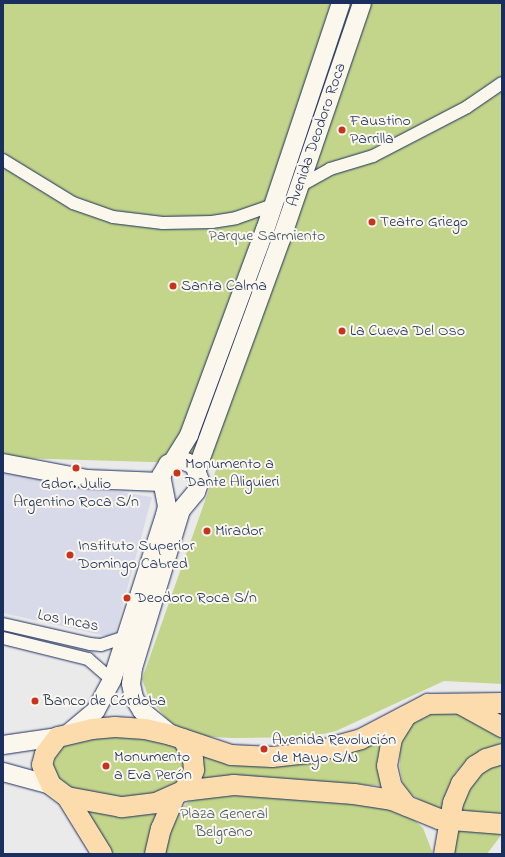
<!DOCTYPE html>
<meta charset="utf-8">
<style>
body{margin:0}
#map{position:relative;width:505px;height:857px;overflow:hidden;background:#ebeaeb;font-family:"Indie Flower",sans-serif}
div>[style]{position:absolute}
.built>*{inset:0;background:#d8dae9}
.green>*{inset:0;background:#c3d58a}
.roads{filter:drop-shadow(0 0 1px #1b2f5e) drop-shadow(0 0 1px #1b2f5e)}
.minor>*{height:12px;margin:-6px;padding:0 6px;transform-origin:6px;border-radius:6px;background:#fbf7ec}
.secondary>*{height:18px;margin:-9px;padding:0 9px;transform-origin:9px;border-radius:9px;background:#fbf7ec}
.primary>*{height:20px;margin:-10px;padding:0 10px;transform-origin:10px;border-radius:10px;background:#fcdcac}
.dots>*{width:11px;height:11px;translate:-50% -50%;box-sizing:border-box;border:2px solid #fbf7ec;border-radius:50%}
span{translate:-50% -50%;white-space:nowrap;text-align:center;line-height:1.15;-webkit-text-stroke:4px #fbf7ec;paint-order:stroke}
.poi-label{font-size:16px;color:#1b2f5e}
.left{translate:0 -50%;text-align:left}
.street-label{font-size:16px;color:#1b2f5e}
.park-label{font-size:16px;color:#455869}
.frame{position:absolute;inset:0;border:4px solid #1b2f5e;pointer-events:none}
</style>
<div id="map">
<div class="built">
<i style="clip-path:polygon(3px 473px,152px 497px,114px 638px,3px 613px)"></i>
</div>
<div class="green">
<i style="clip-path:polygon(3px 3px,502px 3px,502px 684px,444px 681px,336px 731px,310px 737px,232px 738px,196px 736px,184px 733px,166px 718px,148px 696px,142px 679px,218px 464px,16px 458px,3px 453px)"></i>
<i style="clip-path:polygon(445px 706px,502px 736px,502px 746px,472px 757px,456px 772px,445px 809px,429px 806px,411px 794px,403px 784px,400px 768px,400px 746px,410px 726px,421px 712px)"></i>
<i style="clip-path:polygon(388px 732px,386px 786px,219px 776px,202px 780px,201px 752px,220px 759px)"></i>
<i style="clip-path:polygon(136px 736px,174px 744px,185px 763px,181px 781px,165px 793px,126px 798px,78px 793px,61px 783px,53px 766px,57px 751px,65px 746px,87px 737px)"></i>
<i style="clip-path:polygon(502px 764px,502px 815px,457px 813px,467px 788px,482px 768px)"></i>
<i style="clip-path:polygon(216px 792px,372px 805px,387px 809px,414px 820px,423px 828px,433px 854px,162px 854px,174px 816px,188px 802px)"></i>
<i style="clip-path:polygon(77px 806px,104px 814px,124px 815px,165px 806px,150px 854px,107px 854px)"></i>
<i style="clip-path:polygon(458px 828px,502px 831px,502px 834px,487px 854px,451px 854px)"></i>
</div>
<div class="roads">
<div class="minor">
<i style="left:3px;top:160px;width:82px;rotate:31.6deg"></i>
<i style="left:73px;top:203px;width:42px;rotate:19.3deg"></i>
<i style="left:113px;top:217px;width:50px;rotate:6.8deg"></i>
<i style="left:163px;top:223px;width:49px;rotate:-1.2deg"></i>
<i style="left:212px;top:222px;width:24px;rotate:-9deg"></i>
<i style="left:236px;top:218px;width:42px;rotate:-19.3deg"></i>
<i style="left:298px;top:187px;width:37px;rotate:-29deg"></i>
<i style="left:330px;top:169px;width:45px;rotate:-16.8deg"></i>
<i style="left:373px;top:156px;width:106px;rotate:-27.5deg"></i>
<i style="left:467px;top:107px;width:42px;rotate:-34.4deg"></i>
<i style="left:3px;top:624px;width:89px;rotate:12.9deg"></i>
<i style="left:90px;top:644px;width:11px;rotate:5deg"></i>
<i style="left:101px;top:645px;width:25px;rotate:-18deg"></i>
<i style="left:3px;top:638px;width:88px;rotate:13.9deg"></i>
<i style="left:88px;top:659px;width:32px;rotate:41deg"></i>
</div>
<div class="secondary">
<i style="left:173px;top:461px;width:31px;rotate:-58deg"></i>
<i style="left:189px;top:435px;width:219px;rotate:-69.7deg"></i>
<i style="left:265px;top:230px;width:239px;rotate:-71.5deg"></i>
<i style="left:3px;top:463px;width:86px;rotate:10.8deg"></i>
<i style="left:87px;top:479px;width:74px;rotate:2.3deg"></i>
<i style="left:197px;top:469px;width:247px;rotate:-69.9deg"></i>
<i style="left:282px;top:237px;width:247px;rotate:-71.1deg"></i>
<i style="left:69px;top:733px;width:35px;rotate:-40deg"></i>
<i style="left:96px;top:710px;width:34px;rotate:-62deg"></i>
<i style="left:112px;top:680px;width:173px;rotate:-72.2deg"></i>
<i style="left:165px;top:515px;width:9px;rotate:-77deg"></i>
<i style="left:167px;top:506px;width:31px;rotate:-101deg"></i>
<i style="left:161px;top:476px;width:14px;rotate:-60deg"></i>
<i style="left:168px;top:464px;width:12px;rotate:-24deg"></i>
<i style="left:179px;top:459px;width:16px;rotate:22deg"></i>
<i style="left:194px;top:465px;width:17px;rotate:69deg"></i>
<i style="left:200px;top:481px;width:12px;rotate:110deg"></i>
<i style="left:196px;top:492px;width:23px;rotate:130deg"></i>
<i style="left:181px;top:510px;width:165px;rotate:106.9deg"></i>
<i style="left:133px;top:668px;width:16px;rotate:97deg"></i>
<i style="left:131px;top:684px;width:14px;rotate:78deg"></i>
<i style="left:134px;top:698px;width:15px;rotate:58deg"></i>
<i style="left:142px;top:711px;width:36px;rotate:39deg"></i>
<i style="left:3px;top:745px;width:56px;rotate:-8.3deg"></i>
<i style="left:3px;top:772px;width:50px;rotate:15.2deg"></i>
</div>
<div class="primary">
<i style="left:462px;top:705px;width:46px;rotate:28.8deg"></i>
<i style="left:406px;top:716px;width:26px;rotate:122deg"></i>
<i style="left:392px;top:738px;width:28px;rotate:100deg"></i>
<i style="left:387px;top:766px;width:22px;rotate:77deg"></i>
<i style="left:392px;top:787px;width:24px;rotate:52deg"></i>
<i style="left:183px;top:739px;width:22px;rotate:63deg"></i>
<i style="left:193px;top:759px;width:11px;rotate:85deg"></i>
<i style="left:194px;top:770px;width:12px;rotate:110deg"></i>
<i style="left:190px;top:781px;width:12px;rotate:125deg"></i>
<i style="left:183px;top:791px;width:30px;rotate:156deg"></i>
<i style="left:156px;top:803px;width:35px;rotate:173deg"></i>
<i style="left:121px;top:807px;width:55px;rotate:-169.5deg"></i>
<i style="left:67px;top:797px;width:20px;rotate:-143deg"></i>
<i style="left:51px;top:785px;width:22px;rotate:-114deg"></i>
<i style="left:42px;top:765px;width:11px;rotate:-75deg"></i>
<i style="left:45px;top:754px;width:21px;rotate:-53deg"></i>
<i style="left:58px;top:737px;width:35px;rotate:-13deg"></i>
<i style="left:92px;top:729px;width:23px;rotate:-5deg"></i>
<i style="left:115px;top:727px;width:30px;rotate:4deg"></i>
<i style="left:145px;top:729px;width:27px;rotate:13deg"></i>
<i style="left:171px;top:735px;width:63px;rotate:18.4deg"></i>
<i style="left:231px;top:755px;width:41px;rotate:2.8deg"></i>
<i style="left:272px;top:757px;width:39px;rotate:-6deg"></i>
<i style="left:311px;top:753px;width:52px;rotate:-15.6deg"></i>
<i style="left:361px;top:739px;width:76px;rotate:-27.6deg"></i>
<i style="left:428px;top:704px;width:74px;rotate:-0.8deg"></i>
<i style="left:183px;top:791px;width:51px;rotate:-6.7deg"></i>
<i style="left:234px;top:785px;width:120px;rotate:4.3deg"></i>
<i style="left:354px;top:794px;width:38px;rotate:9deg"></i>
<i style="left:392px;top:800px;width:51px;rotate:22deg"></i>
<i style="left:439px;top:819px;width:63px;rotate:4.5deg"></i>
<i style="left:67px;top:797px;width:67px;rotate:58.4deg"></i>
<i style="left:155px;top:854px;width:26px;rotate:-77deg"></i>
<i style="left:161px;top:829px;width:36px;rotate:-67deg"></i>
<i style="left:444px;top:854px;width:52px;rotate:-80deg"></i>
<i style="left:453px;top:803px;width:21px;rotate:-67deg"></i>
<i style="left:461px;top:784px;width:23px;rotate:-52deg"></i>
<i style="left:475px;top:766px;width:13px;rotate:-32deg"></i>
<i style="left:486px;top:759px;width:17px;rotate:-17deg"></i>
</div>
</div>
<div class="dots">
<i style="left:342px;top:130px;background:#c8321e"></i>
<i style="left:372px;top:222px;background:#c8321e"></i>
<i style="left:173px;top:286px;background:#c8321e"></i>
<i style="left:342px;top:331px;background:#c8321e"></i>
<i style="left:76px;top:468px;background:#c8321e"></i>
<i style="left:177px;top:473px;background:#c8321e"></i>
<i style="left:207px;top:531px;background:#c8321e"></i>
<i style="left:70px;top:555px;background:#c8321e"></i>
<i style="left:127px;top:598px;background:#c8321e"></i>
<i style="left:35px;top:701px;background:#c8321e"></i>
<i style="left:264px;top:749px;background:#c8321e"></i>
<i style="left:106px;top:766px;background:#c8321e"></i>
</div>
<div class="poi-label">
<span class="left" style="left:350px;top:130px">Faustino<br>Parrilla</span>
<span class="left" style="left:380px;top:222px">Teatro Griego</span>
<span class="left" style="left:181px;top:286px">Santa Calma</span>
<span class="left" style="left:350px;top:331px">La Cueva Del Oso</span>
<span class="left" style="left:185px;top:473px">Monumento a<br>Dante Aliguieri</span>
<span style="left:76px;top:493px">Gdor. Julio<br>Argentino Roca S/n</span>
<span class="left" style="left:215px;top:531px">Mirador</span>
<span class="left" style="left:78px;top:555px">Instituto Superior<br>Domingo Cabred</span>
<span class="left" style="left:135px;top:598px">Deodoro Roca S/n</span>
<span class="left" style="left:43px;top:701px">Banco de Córdoba</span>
<span class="left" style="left:272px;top:749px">Avenida Revolución<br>de Mayo S/N</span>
<span class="left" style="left:114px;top:766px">Monumento<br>a Eva Perón</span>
</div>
<div class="street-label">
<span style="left:317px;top:135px;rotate:-71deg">Avenida Deodoro Roca</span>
<span style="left:68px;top:621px;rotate:11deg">Los Incas</span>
</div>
<div class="park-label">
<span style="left:267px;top:236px">Parque Sarmiento</span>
<span style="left:224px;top:823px">Plaza General<br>Belgrano</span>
</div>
<div class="frame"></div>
</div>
